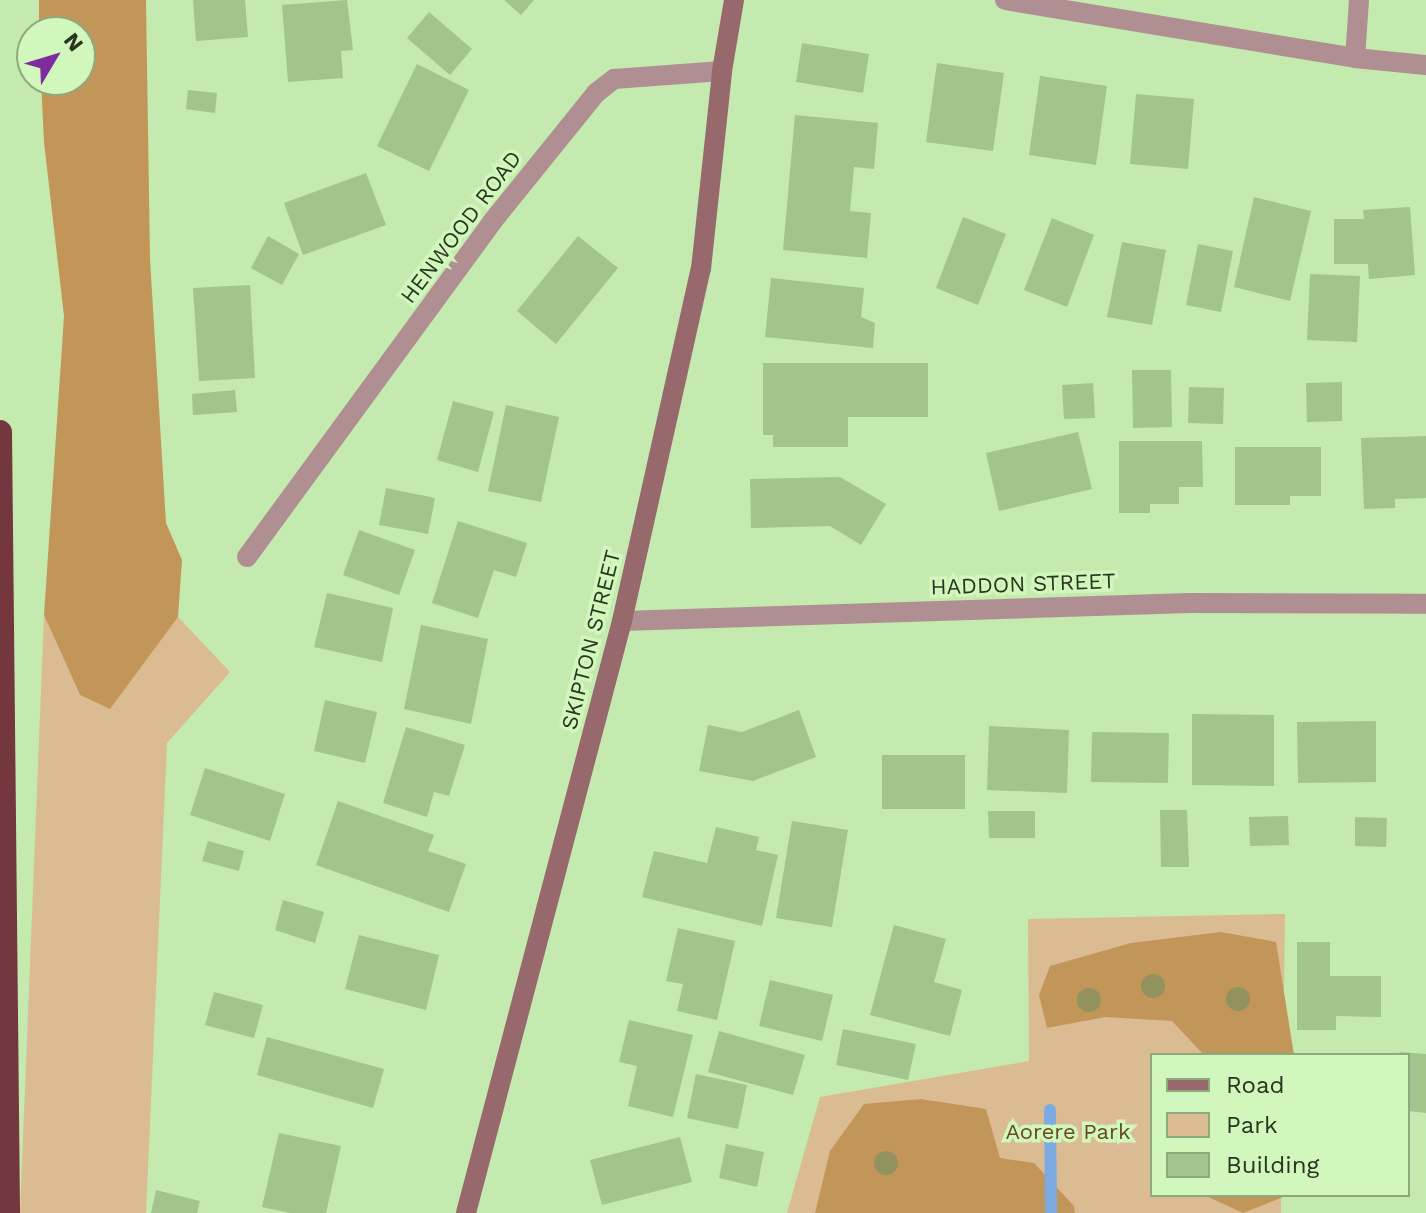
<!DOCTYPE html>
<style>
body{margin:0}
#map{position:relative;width:1426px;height:1213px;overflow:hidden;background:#c4eaaf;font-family:"Work Sans",sans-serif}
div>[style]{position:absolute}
.green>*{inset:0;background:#dabb92}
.forest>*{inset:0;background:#c29659}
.stream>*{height:12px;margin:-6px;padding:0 6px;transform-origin:6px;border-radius:6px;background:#7eaae2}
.building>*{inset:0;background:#a1c58c}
.minor>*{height:20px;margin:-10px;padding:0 10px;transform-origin:10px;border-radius:10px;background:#af8f91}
.secondary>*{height:20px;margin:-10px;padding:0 10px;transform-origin:10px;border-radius:10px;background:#97696d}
.motorway>*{height:24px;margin:-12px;padding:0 12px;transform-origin:12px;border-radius:12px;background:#74373e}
.trees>*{width:24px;height:24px;margin:-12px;border-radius:50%;background:#92925e}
span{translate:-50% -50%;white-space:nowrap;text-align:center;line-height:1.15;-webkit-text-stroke:7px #d1f7bc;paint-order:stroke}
.street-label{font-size:22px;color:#283620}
.park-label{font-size:22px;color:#694a1c}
.legend{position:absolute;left:1150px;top:1053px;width:260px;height:144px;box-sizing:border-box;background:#d1f7bc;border:2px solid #8daa7e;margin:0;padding:10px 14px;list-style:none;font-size:24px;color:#283620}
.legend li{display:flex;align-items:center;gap:16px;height:40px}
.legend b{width:40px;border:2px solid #8daa7e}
.north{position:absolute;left:16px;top:16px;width:80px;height:80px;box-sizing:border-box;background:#d1f7bc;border:2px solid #8daa7e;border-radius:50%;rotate:52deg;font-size:22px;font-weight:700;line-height:32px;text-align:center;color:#283620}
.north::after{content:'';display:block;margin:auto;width:28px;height:36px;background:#7d2d9d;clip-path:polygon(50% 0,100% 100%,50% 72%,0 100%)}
</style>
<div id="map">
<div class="green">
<i style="clip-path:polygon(44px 615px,80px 695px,110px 708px,178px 617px,230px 672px,167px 743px,146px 1213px,20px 1213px)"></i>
<i style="clip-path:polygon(1285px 914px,1283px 1055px,1152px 1055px,1152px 1195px,1281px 1195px,1281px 1213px,787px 1213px,820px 1097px,1029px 1061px,1028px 919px)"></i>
</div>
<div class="forest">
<i style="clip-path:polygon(39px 0,146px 0,150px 259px,166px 523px,182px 560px,178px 617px,110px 709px,80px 695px,44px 615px,64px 316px,44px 142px,41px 80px,80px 80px,80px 32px,39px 32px)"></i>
<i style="clip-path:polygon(1221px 932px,1276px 942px,1294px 1055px,1204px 1055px,1172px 1021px,1105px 1017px,1047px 1028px,1039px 995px,1050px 966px,1131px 943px)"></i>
<i style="clip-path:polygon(921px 1099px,986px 1109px,1000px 1158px,1034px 1163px,1074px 1206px,1075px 1213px,815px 1213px,830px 1151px,864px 1104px)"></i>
<i style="clip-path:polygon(1204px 1195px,1288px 1195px,1243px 1213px)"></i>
</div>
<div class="stream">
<i style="left:1050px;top:1110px;width:103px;rotate:89.4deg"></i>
</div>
<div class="building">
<i style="clip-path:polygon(193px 0,245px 0,248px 37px,196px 41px)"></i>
<i style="clip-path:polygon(347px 0,353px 50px,341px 51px,343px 78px,288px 82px,282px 5px)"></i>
<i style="clip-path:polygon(504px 0,534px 0,521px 15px)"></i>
<i style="clip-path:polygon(429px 12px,472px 49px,450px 75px,407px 38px)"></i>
<i style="clip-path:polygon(802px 43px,869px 54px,863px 93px,796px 82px)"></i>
<i style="clip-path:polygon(937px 63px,1004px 73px,993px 151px,926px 142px)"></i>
<i style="clip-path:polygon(417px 64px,469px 90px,429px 171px,377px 146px)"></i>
<i style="clip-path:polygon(1040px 76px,1107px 86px,1096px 165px,1029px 155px)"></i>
<i style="clip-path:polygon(188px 90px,217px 93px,215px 113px,186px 109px)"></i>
<i style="clip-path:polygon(1136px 94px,1194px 99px,1188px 169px,1130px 164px)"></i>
<i style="clip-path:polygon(795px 115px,878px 123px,874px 169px,854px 167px,850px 211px,871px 213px,867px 258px,783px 250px)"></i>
<i style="clip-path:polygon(366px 173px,386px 225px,303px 255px,284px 203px)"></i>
<i style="clip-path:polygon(1254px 197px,1311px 211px,1290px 301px,1234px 287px)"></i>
<i style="clip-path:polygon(1410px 207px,1415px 275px,1369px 279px,1368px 264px,1334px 264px,1334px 219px,1364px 219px,1363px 210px)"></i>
<i style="clip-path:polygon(963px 217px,1006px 234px,978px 305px,936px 288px)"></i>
<i style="clip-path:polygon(1052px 218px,1094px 235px,1067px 307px,1024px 290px)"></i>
<i style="clip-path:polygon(268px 236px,299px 254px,282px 285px,251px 268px)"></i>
<i style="clip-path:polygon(578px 236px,618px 268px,556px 344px,517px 311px)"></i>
<i style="clip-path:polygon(1122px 242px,1166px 250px,1152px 325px,1107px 317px)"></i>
<i style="clip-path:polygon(1198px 244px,1233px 251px,1221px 312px,1186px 305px)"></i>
<i style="clip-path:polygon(1310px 274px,1360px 276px,1357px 342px,1307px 340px)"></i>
<i style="clip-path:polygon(771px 278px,864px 288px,861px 317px,875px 323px,873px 348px,765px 337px)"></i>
<i style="clip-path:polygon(250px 285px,255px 378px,199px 381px,193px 288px)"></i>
<i style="clip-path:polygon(763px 363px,928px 363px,928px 417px,848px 417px,848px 447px,773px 447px,773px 435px,763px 435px)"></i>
<i style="clip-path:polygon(1132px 370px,1171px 370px,1172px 427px,1133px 428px)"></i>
<i style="clip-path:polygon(1342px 382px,1342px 421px,1307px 422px,1306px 383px)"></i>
<i style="clip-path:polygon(1093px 383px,1095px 418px,1064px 419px,1062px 385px)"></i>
<i style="clip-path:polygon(1189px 387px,1224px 388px,1223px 424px,1188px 423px)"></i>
<i style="clip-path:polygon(235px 390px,237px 412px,193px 415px,192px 394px)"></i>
<i style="clip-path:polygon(453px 401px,494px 412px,478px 472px,437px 460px)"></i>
<i style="clip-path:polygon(506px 405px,559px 417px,541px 502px,488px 491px)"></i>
<i style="clip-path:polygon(1078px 432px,1092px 489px,999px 511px,986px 453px)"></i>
<i style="clip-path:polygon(1426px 436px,1426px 498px,1395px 499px,1395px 508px,1364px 509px,1361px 438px)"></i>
<i style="clip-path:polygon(1119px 441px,1202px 441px,1203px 487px,1179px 487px,1179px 504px,1150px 504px,1150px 513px,1119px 513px)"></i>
<i style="clip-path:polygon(1235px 447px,1321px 447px,1321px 496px,1290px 496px,1290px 505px,1235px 505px)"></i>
<i style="clip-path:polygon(840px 477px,886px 504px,861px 545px,830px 526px,751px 528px,750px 479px)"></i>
<i style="clip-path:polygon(386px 488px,435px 498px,428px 534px,379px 525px)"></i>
<i style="clip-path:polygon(458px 521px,527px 543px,516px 577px,494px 570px,478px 618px,432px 603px)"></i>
<i style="clip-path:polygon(359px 530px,415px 550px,399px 595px,343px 575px)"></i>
<i style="clip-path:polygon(327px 593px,393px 608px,382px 662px,314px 647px)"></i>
<i style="clip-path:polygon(421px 625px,488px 639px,471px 724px,404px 709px)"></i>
<i style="clip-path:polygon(325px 700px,377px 712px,365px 763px,314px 751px)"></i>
<i style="clip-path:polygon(799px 710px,816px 757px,753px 781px,699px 771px,708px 725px,742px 732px)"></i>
<i style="clip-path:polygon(1192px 714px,1274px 715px,1274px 786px,1192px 785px)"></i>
<i style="clip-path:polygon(1376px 721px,1376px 782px,1298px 783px,1297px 722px)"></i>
<i style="clip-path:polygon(989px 726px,1069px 730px,1067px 793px,987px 790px)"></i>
<i style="clip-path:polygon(406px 727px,465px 745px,449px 796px,434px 792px,427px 817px,383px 803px)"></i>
<i style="clip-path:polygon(1092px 732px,1169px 733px,1168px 783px,1091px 782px)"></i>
<i style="clip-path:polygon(882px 755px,965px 755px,965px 809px,882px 809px)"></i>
<i style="clip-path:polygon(205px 768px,285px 794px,270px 841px,190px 815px)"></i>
<i style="clip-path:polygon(338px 801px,434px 835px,428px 851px,466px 864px,449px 912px,316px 865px)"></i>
<i style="clip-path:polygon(1160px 810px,1187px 810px,1189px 867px,1161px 867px)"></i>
<i style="clip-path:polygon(988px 811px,1035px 811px,1035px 838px,989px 838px)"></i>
<i style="clip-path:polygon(1288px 816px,1289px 845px,1250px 846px,1249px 817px)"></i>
<i style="clip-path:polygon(1355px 817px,1387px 818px,1386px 847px,1355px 846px)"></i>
<i style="clip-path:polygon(792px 821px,848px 830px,832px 927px,776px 918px)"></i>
<i style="clip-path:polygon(716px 827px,759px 837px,756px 850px,778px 855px,762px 926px,642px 897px,654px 851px,707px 863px)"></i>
<i style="clip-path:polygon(208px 841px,244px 851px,239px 871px,202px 861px)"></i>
<i style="clip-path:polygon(283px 900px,324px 912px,315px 943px,275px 930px)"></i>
<i style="clip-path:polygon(894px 925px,946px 939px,934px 982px,962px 990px,950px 1036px,870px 1015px)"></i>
<i style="clip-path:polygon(678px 928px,735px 941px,717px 1020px,677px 1011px,683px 984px,666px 981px)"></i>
<i style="clip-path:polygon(359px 935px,439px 955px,426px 1010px,345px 989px)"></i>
<i style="clip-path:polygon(1297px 942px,1330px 942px,1330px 976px,1381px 976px,1381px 1017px,1336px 1016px,1336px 1030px,1297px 1030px)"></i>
<i style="clip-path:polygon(770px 980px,833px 995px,822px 1041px,759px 1026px)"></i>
<i style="clip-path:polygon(214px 992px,263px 1005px,254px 1038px,205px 1025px)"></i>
<i style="clip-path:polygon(629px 1020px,693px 1035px,673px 1117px,628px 1106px,637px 1066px,619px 1062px)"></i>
<i style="clip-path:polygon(843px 1029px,916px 1044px,908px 1080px,836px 1065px)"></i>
<i style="clip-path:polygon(719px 1031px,805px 1055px,793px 1095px,708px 1072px)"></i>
<i style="clip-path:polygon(267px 1037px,384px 1069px,373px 1108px,257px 1075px)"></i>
<i style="clip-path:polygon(1400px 1052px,1426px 1054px,1426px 1113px,1408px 1111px,1408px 1055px,1399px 1055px)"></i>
<i style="clip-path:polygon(696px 1074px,747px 1085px,738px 1129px,687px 1118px)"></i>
<i style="clip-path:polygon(279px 1133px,341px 1146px,326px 1213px,290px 1213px,262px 1207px)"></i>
<i style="clip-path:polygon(680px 1137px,692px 1182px,602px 1205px,590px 1160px)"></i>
<i style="clip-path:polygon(726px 1144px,764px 1152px,757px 1187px,719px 1178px)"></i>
<i style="clip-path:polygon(156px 1190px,200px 1201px,197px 1213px,151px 1213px)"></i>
</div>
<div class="minor">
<i style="left:1005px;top:0;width:355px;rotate:9.4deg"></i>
<i style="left:1359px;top:0;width:58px;rotate:93.9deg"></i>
<i style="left:1355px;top:58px;width:71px;rotate:5.6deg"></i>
<i style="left:247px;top:557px;width:415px;rotate:-53.8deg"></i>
<i style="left:492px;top:222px;width:166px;rotate:-51.1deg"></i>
<i style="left:596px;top:93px;width:23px;rotate:-38deg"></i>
<i style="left:614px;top:79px;width:108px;rotate:-4.2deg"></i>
<i style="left:622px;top:621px;width:568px;rotate:-1.82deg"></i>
<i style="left:1190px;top:603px;width:236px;rotate:0.2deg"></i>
</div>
<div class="secondary">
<i style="left:466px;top:1213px;width:612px;rotate:-75.24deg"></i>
<i style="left:622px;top:621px;width:361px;rotate:-77.4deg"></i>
<i style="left:701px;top:269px;width:199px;rotate:-83.9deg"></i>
<i style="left:722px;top:71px;width:72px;rotate:-80.4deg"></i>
</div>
<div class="motorway">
<i style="left:0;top:432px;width:781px;rotate:89.41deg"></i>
</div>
<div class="trees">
<i style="left:1153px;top:986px"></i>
<i style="left:1238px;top:999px"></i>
<i style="left:1089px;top:1000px"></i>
<i style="left:886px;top:1163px"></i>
</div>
<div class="street-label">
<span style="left:461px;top:227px;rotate:-53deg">HENWOOD ROAD</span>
<span style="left:1023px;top:584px;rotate:-2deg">HADDON STREET</span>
<span style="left:591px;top:640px;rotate:-76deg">SKIPTON STREET</span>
</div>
<div class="park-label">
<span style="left:1068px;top:1132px">Aorere Park</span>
</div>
<ul class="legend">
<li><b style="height:10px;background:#97696d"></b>Road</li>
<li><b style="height:22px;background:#dabb92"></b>Park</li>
<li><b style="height:22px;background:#a1c58c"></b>Building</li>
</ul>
<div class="north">N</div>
</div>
